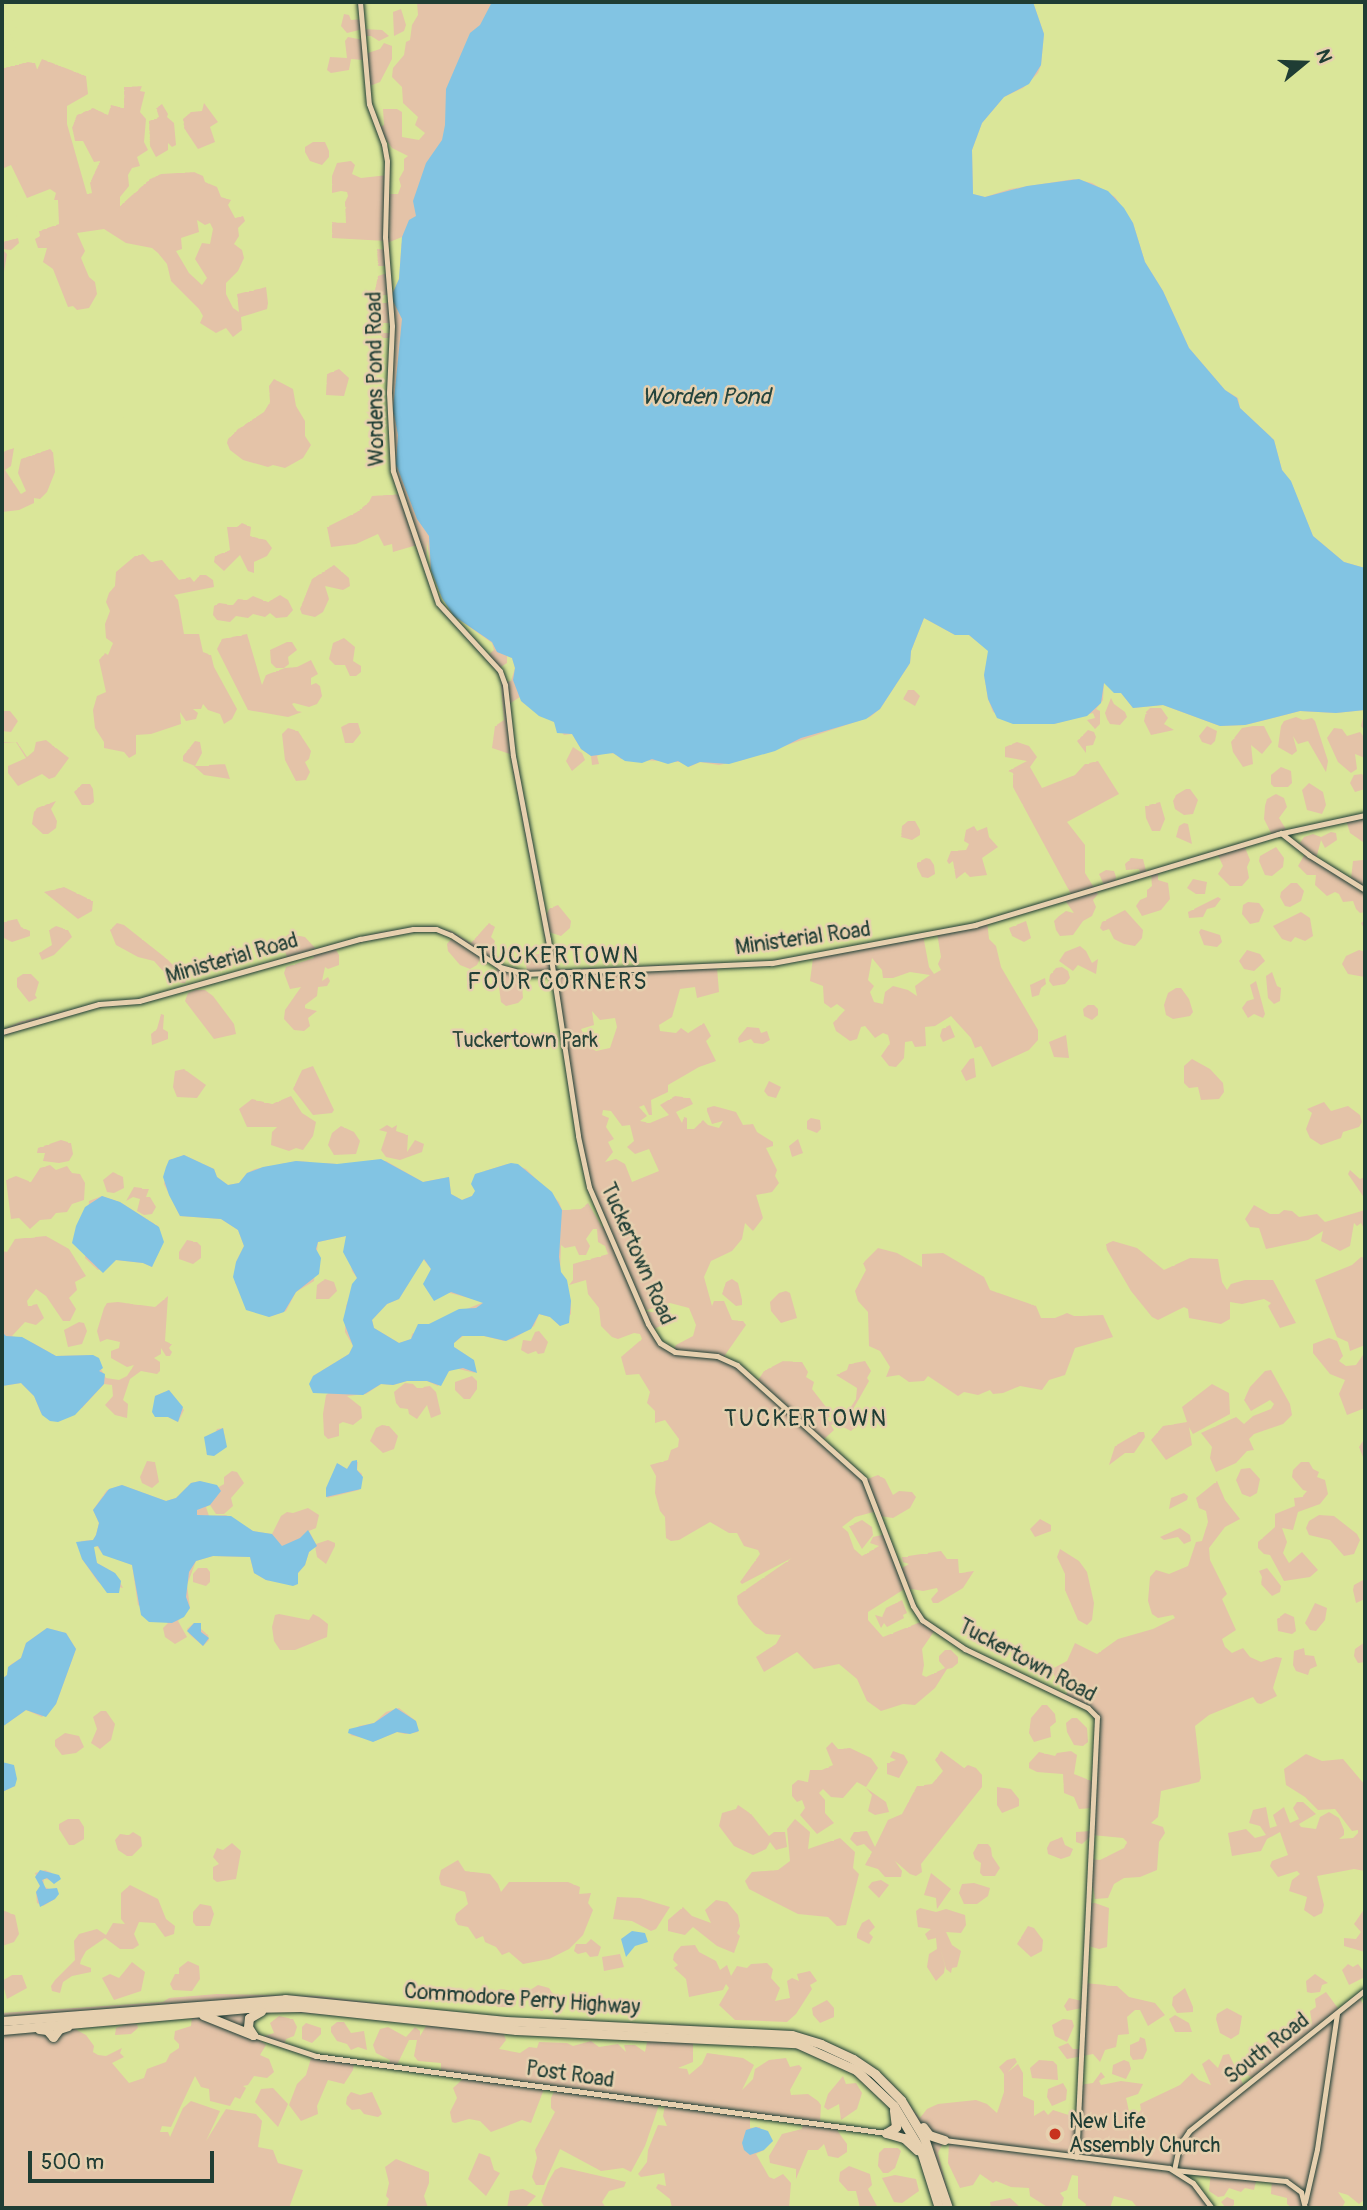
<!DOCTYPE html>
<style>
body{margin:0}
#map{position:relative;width:1367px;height:2210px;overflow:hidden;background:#e4c3a8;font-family:Pangolin,sans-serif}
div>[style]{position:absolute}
.green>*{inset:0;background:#dae699}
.water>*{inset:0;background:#82c4e3}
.roads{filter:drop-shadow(0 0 2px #1f3d34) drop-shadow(0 0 2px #1f3d34)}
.secondary>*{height:5px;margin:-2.5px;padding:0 2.5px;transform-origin:2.5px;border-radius:2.5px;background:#e6d0af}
.highway>*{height:9px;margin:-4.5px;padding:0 4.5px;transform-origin:4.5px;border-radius:4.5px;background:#e6d0af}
.dots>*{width:19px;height:19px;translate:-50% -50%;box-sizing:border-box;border:4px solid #e6d0af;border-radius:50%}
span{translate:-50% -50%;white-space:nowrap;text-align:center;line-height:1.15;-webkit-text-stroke:5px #e6d0af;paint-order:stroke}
.street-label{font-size:21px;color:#1f3d34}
.park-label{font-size:21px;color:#284539}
.poi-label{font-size:21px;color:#1f3d34}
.left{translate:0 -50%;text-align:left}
.water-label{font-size:23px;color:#24443d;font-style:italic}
.neighbourhood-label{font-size:23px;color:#1f3d34;letter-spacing:2px}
.frame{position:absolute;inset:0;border:4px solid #1f3d34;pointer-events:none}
.north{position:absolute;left:1269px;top:28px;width:70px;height:70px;-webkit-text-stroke:5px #e6d0af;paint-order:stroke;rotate:71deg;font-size:19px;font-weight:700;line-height:28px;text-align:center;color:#1f3d34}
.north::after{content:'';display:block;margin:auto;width:24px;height:32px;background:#1f3d34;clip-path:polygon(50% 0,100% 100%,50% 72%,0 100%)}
.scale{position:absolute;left:28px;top:2151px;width:186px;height:32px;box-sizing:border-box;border:4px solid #1f3d34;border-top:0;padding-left:9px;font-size:21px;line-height:24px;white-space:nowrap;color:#1f3d34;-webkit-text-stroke:5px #e6d0af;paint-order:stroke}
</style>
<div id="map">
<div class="green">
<i style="clip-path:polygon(evenodd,2px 2px,417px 2px,418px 15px,412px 25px,410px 40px,406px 42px,404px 55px,393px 68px,392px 77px,402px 87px,403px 103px,418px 117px,415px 125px,425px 133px,419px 140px,402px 137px,402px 112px,397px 109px,383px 109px,384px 125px,378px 128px,392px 148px,408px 156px,404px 159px,404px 170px,399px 179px,401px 186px,398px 194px,388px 194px,388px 175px,361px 178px,352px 174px,355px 165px,351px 161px,337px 163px,332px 176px,332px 193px,341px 191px,347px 192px,348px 196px,345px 202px,346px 223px,332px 222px,332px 238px,386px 241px,387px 243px,402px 237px,399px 279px,392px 293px,393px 301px,373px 305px,375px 311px,372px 319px,376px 323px,392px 323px,392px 333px,379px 333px,383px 338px,391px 338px,392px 461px,401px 494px,372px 496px,369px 502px,357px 512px,327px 527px,331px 547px,356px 544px,378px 534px,384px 546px,392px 544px,393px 552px,417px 545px,437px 602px,500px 674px,504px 720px,495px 726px,492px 748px,510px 754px,548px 954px,535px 954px,525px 961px,528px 974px,553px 974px,582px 1161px,605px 1225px,602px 1227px,588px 1203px,581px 1209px,562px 1210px,559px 1202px,526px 1169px,511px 1163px,475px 1174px,476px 1190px,472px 1196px,462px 1200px,451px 1194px,449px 1177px,423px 1182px,386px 1161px,337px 1164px,296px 1161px,255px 1169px,247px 1173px,239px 1183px,228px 1185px,217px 1177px,214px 1169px,184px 1155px,169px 1160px,164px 1184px,180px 1216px,221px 1219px,238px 1230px,244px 1246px,236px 1262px,235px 1283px,243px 1294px,244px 1303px,269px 1317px,286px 1311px,296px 1292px,314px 1281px,318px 1242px,346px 1236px,352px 1271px,357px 1278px,346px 1306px,345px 1332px,353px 1346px,349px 1354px,313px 1376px,326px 1392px,330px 1392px,326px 1395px,323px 1414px,324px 1435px,328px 1439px,339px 1436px,339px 1424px,343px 1422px,353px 1425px,362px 1418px,361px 1407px,347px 1396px,366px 1394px,381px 1384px,393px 1385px,407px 1381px,427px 1381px,438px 1386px,446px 1373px,455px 1368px,475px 1373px,466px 1355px,454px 1347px,454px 1343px,463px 1336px,484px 1336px,504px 1341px,513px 1339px,534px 1326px,539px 1314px,550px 1317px,560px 1326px,571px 1314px,571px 1301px,560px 1272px,561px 1245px,565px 1248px,575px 1246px,579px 1255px,586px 1255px,590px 1246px,586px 1239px,593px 1229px,597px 1229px,598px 1242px,605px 1246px,608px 1254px,573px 1264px,573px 1280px,569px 1285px,586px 1280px,588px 1294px,599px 1308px,601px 1326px,612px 1337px,618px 1339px,634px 1333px,640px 1334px,642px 1339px,621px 1357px,626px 1375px,639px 1374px,650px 1392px,647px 1403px,655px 1411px,655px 1423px,665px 1420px,679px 1439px,678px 1447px,671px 1450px,668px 1460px,650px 1465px,656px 1476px,655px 1493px,660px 1511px,665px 1517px,666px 1538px,671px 1541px,679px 1540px,710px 1522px,729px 1533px,737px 1533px,744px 1546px,758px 1550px,760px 1554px,740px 1582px,742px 1584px,792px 1558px,737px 1596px,738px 1604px,754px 1625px,766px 1634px,781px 1635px,776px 1644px,756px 1657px,764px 1672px,797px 1652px,814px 1669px,839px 1664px,857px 1679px,867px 1701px,881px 1711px,903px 1704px,915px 1705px,935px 1688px,947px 1669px,952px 1668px,958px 1663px,958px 1657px,951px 1650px,945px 1650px,939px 1656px,939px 1661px,945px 1668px,926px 1677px,922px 1675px,924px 1665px,922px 1649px,935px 1630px,923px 1621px,883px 1637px,868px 1620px,868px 1612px,906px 1588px,923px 1591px,937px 1588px,938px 1591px,931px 1599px,933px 1603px,938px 1603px,963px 1588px,974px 1571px,959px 1573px,958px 1559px,947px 1559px,941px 1551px,902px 1557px,903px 1562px,909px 1564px,900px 1569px,886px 1534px,873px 1537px,870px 1543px,879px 1546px,862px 1556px,854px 1549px,848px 1532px,842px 1527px,855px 1517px,877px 1511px,880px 1516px,893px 1518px,910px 1508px,916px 1497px,912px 1492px,899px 1491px,893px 1495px,885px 1479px,878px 1475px,865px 1480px,821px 1442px,834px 1430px,831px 1425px,842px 1421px,843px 1427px,851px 1431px,858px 1424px,858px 1417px,851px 1413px,869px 1381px,867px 1378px,871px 1371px,865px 1361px,849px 1364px,847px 1370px,836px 1375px,857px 1388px,856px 1399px,849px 1410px,830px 1422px,826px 1418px,830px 1417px,826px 1407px,812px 1389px,814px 1382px,806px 1377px,808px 1372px,802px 1362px,783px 1361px,764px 1371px,757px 1382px,723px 1358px,746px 1325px,743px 1321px,732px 1320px,724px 1301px,714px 1301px,712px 1306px,704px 1277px,711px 1261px,732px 1251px,742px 1239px,745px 1223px,753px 1231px,763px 1218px,756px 1195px,772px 1192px,779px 1183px,775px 1176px,777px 1170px,766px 1148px,773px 1146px,773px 1142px,757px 1132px,753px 1124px,743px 1125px,736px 1112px,714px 1106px,707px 1108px,707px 1111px,712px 1124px,723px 1121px,719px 1128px,708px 1125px,703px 1120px,694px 1129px,687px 1129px,687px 1118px,684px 1117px,682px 1123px,676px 1112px,693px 1104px,690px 1098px,675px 1096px,660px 1105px,669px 1115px,650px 1123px,640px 1121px,647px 1116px,639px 1107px,644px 1105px,649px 1115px,652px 1115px,651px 1100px,668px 1092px,668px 1085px,699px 1067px,716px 1061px,706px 1041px,711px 1036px,704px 1023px,688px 1033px,681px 1028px,676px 1033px,660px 1031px,659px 1025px,672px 1017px,680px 989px,695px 987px,697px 998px,719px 992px,717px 968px,769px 966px,813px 958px,810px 981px,823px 986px,824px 1003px,831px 1008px,837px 1004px,845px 1010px,833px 1023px,836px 1031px,850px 1041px,857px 1039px,861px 1027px,865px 1026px,875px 1038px,883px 1033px,888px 1035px,890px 1043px,881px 1056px,889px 1066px,896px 1067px,904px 1058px,905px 1042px,912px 1041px,915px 1047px,926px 1046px,925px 1027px,935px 1026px,951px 1016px,971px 1038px,975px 1048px,981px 1046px,992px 1067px,1029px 1050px,1038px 1040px,1038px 1030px,1001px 967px,996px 946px,989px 939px,987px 921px,937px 933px,941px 957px,938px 964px,941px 970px,934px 974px,929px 967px,923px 935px,773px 961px,557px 969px,549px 932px,561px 936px,570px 928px,571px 921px,558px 905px,550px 908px,546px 915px,516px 764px,509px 704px,520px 697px,520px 693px,522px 702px,554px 722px,564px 735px,572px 734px,581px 749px,591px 756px,592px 765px,599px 764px,597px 756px,606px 752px,615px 754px,621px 759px,680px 762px,689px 767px,700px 762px,719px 765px,743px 760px,870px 717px,880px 709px,910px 663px,911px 651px,924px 618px,955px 635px,969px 635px,989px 651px,984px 675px,988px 699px,993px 712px,1018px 724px,1054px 724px,1093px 713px,1095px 718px,1087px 720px,1095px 729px,1100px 724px,1100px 711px,1096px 709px,1103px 700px,1104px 683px,1121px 693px,1133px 708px,1163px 705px,1220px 726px,1245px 725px,1300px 711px,1336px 713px,1365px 710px,1361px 726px,1365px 731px,1365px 738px,1360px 732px,1347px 736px,1342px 729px,1334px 728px,1327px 738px,1338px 762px,1351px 773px,1357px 769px,1355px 754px,1365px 758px,1365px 778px,1362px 774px,1354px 775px,1350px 783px,1355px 792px,1365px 789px,1365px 815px,1346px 820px,1350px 833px,1363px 842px,1365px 863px,1363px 860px,1353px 861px,1351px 879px,1316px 859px,1321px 840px,1325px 848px,1337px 840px,1336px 833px,1331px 832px,1321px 837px,1313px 834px,1304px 837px,1298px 846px,1306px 852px,1298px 866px,1307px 875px,1316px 875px,1315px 885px,1327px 896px,1335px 892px,1339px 894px,1343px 902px,1353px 901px,1356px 909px,1360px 913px,1365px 912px,1365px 920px,1361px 923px,1365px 930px,1365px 952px,1359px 950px,1346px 956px,1342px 964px,1348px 974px,1365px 977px,1365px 1177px,1360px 1179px,1350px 1170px,1348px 1174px,1365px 1199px,1365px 1210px,1325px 1222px,1317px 1214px,1299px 1217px,1292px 1211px,1284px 1210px,1279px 1214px,1270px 1214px,1254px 1205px,1245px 1219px,1250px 1227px,1259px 1228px,1266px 1249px,1308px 1240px,1323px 1231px,1321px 1241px,1340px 1251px,1350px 1246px,1354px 1223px,1357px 1226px,1361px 1223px,1365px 1230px,1365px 1258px,1361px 1257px,1352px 1265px,1315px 1280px,1337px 1337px,1348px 1342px,1350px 1351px,1365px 1345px,1365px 1352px,1356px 1365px,1346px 1366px,1339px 1361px,1343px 1356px,1337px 1341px,1329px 1338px,1313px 1344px,1313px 1353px,1330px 1374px,1345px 1380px,1339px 1394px,1347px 1415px,1365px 1408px,1365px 1438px,1359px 1447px,1365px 1462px,1365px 1579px,1354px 1585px,1353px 1590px,1356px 1603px,1365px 1599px,1365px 1642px,1355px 1649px,1354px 1656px,1358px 1663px,1365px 1662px,1363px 1685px,1365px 1691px,1365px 1785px,1343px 1759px,1322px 1761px,1306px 1754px,1284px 1769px,1286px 1785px,1305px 1797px,1318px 1810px,1335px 1809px,1352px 1831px,1358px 1830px,1358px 1833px,1353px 1838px,1339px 1839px,1344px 1835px,1344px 1830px,1339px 1818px,1329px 1812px,1320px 1817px,1316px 1829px,1301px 1827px,1299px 1824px,1316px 1814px,1303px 1802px,1297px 1802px,1293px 1808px,1299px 1819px,1290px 1823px,1284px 1807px,1273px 1815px,1277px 1826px,1270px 1828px,1266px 1807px,1253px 1810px,1249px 1823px,1260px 1826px,1266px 1835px,1255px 1838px,1246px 1829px,1228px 1833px,1232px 1856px,1261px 1851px,1267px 1839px,1280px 1832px,1288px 1855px,1272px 1861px,1270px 1866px,1278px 1877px,1297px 1871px,1300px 1874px,1292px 1880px,1289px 1891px,1307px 1897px,1304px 1910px,1314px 1917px,1322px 1913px,1324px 1905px,1317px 1876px,1354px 1869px,1365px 1871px,1365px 1908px,1354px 1924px,1361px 1932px,1356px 1939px,1344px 1938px,1344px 1946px,1365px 1952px,1365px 1973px,1358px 1964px,1353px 1967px,1348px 1964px,1342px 1970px,1349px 1985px,1365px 1977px,1365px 2007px,1359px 1997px,1340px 2011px,1326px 1992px,1315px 1999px,1316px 2007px,1310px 2011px,1312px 2024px,1301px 2018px,1294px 2018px,1292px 2022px,1294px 2032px,1278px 2043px,1273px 2038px,1266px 2042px,1268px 2050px,1262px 2055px,1264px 2063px,1245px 2063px,1246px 2074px,1254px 2079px,1244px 2086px,1229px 2054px,1223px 2055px,1218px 2068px,1209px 2059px,1202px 2064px,1211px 2085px,1199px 2080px,1192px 2073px,1180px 2085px,1140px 2104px,1141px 2110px,1131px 2120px,1126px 2098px,1138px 2094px,1143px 2084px,1121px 2081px,1101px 2085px,1099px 2081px,1105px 2077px,1101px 2072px,1093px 2083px,1079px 2085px,1078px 2118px,1053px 2110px,1048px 2115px,1044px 2110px,1034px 2116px,1034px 2101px,1023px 2096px,1023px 2073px,1018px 2064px,1008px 2072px,1017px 2062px,1015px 2058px,1007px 2060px,999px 2067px,1004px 2074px,1004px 2092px,997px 2113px,987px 2104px,976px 2100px,938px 2104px,927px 2109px,920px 2118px,889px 2081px,868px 2064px,820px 2039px,683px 2025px,513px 2020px,318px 1996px,217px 1994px,169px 1998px,163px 2002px,2px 2013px,2px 1946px,14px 1942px,19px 1934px,15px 1915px,2px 1910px,2px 1792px,15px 1786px,9px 1765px,2px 1762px,2px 1727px,26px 1710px,42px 1717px,56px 1704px,76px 1649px,66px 1633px,47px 1628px,26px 1643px,21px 1658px,10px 1665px,7px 1675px,2px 1679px,2px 1386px,21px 1383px,34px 1396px,41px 1413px,82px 1408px,104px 1384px,112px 1385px,113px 1396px,105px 1405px,115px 1415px,127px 1418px,128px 1404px,123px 1400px,130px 1379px,141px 1371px,157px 1374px,160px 1371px,160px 1362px,154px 1358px,161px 1354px,161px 1348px,166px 1356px,170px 1356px,172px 1352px,169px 1348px,172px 1344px,165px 1341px,168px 1296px,155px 1307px,118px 1302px,107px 1303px,104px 1308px,97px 1331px,100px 1342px,107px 1339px,120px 1342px,119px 1348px,111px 1351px,111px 1358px,127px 1367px,134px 1365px,127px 1376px,119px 1380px,106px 1378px,93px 1355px,56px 1356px,33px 1343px,12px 1336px,25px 1322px,36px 1325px,44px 1318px,37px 1304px,28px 1306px,27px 1301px,36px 1289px,46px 1296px,63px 1321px,70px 1321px,76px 1309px,69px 1298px,77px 1290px,75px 1282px,86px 1276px,69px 1249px,46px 1236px,15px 1239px,7px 1252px,2px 1251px,2px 1036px,89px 1009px,134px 1003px,313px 954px,314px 958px,286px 967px,284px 973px,290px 989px,301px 987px,285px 1010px,284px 1019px,294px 1030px,304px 1031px,310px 1026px,308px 1018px,317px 1011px,305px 1008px,305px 1005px,317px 996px,318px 987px,327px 986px,330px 981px,328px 977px,322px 981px,325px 967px,328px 969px,339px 965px,339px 955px,335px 948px,403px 933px,435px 931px,453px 937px,447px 944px,448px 951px,460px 965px,470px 969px,477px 965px,482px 955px,489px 959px,495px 941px,491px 937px,495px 927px,489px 923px,471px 943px,451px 931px,429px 926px,381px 932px,316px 949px,305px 937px,289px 934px,281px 940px,287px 957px,145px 998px,78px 1008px,22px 1021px,2px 1030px,2px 937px,12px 942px,30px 936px,30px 931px,21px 927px,17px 919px,2px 922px,2px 743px,16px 742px,26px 758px,8px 766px,8px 773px,18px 786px,42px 774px,49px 779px,55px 777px,69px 758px,46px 740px,36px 742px,34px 751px,27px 757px,17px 742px,2px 742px,2px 731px,11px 732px,18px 721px,10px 711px,2px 711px,2px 512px,19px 510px,34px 503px,34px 498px,40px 499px,47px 492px,55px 472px,53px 452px,50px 449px,21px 459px,18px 473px,26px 491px,21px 494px,5px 470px,11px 466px,14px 448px,2px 452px,2px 284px,7px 254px,2px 249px,11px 250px,19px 243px,18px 238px,2px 242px,2px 169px,11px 165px,27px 198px,50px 189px,56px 193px,54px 200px,58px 200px,59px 224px,39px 231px,40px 236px,35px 239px,38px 248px,47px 248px,43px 262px,53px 269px,68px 307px,73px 306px,77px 310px,89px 308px,97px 294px,95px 282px,89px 277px,81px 258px,85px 251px,77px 233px,104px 229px,126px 243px,152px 248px,158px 253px,167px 264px,171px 281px,199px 309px,203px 316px,200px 323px,216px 333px,226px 328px,233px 337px,242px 330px,241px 317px,267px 309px,268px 303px,266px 287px,237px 294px,239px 312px,233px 308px,226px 294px,226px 283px,238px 271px,244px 258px,242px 250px,234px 244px,239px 236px,238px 228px,245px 221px,243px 216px,235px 218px,228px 205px,231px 200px,221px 197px,217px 187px,205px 182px,203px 176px,194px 172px,161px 174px,150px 179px,120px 206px,120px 197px,129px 186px,128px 175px,132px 168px,140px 166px,137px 157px,148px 150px,144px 142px,146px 119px,140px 112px,145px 92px,140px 91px,142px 86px,124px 87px,124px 108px,111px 105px,108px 115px,93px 108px,77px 115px,72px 127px,75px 141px,83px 141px,94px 162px,100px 161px,90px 183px,92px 193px,87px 194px,67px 124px,67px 106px,88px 94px,86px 76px,42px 59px,37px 69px,35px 63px,28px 62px,2px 68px,2px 2px,401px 9px,406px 25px,404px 31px,394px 36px,393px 12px,401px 9px,2px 2px,344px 14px,349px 15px,351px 20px,362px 19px,363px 29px,347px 33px,341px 26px,344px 14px,2px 2px,363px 29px,382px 30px,389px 36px,379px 41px,371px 36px,364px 36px,363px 29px,2px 2px,348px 37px,363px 40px,365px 54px,380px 49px,384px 43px,392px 46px,392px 59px,380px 82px,367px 87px,364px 60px,351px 59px,349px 70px,331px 73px,327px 70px,330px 57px,347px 58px,345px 41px,348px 37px,2px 2px,204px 103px,218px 122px,210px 127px,215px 142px,198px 149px,184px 128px,183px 119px,191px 112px,202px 111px,204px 103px,2px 2px,162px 104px,168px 114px,167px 117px,174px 123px,176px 145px,172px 147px,168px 143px,168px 150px,156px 157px,150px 146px,149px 121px,159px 117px,156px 108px,162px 104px,2px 2px,313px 142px,325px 142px,329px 151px,329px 157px,322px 165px,310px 161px,305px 152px,305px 147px,313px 142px,2px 2px,377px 249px,387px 250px,389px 266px,378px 266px,377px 249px,2px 2px,384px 274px,389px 274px,389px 295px,377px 295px,375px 290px,378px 276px,384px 274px,2px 2px,339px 369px,349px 378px,344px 396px,326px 395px,327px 374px,339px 369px,2px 2px,274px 379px,293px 389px,296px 406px,305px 421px,305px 436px,311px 445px,303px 458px,285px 468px,273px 465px,268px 467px,243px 460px,230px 450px,227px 443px,228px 439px,238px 429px,264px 412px,270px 402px,269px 386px,274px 379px,2px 2px,242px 523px,251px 527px,250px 536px,266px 540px,272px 548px,267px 556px,254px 562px,254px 573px,248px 571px,240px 555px,224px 571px,214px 562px,215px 556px,230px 550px,227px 527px,237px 527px,242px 523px,2px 2px,143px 554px,151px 562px,162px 560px,179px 580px,190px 577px,194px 582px,200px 575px,206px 575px,213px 580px,214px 587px,174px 595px,178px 600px,184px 634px,199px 634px,203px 652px,211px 655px,214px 667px,237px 709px,232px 719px,224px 724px,220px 714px,208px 710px,203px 704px,201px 709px,193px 709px,198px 713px,196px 719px,186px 721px,180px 712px,181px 724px,151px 734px,136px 735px,136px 754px,129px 758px,124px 752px,104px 748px,104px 742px,95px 728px,93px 710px,97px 696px,106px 692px,99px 660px,105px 653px,108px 655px,113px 643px,106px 638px,105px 624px,110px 611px,106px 602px,109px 593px,115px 586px,116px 572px,135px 556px,143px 554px,2px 2px,334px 565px,349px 578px,350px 586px,343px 590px,325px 586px,329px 599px,323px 612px,315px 617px,302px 614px,300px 609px,312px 579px,334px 565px,2px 2px,280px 595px,288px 600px,293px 610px,287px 617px,276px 618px,270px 613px,265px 617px,253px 614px,248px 618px,236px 616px,230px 622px,217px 620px,213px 615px,214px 606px,219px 603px,233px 605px,238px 599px,247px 600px,253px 596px,268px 602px,280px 595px,2px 2px,247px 634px,262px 685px,266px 675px,285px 668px,297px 667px,311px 660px,318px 674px,311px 678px,311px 685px,316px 683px,320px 686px,322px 696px,317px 704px,309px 707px,294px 703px,292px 704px,297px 711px,302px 712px,288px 717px,248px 710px,217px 649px,222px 639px,247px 634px,2px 2px,344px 638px,355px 647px,353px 661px,361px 666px,361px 672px,356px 676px,350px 676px,345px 665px,335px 665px,329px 659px,333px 643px,344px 638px,2px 2px,287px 642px,292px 642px,297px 650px,288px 657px,289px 664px,284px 668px,276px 668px,271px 663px,270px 650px,287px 642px,2px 2px,908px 690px,914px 690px,920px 696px,915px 706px,903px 699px,908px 690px,2px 2px,1111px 698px,1114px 704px,1125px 712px,1127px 717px,1120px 725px,1110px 724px,1107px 719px,1105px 713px,1111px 698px,2px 2px,1150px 708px,1161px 708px,1168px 718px,1164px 724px,1174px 730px,1151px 735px,1144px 721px,1146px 712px,1150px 708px,2px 2px,1296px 717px,1303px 720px,1312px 718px,1315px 721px,1328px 761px,1326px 772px,1308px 741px,1298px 744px,1293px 736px,1297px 751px,1292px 755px,1278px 747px,1281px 726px,1284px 721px,1296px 717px,2px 2px,349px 723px,358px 723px,361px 733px,353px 743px,345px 743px,341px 727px,349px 723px,2px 2px,1207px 726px,1217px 731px,1215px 741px,1211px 745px,1202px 742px,1199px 736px,1207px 726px,2px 2px,1253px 726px,1264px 726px,1272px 742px,1262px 754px,1251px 745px,1253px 764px,1243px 767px,1233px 752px,1231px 742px,1242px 728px,1253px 726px,2px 2px,288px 728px,298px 731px,311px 751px,309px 759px,305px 762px,310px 772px,306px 780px,296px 781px,285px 760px,282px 734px,288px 728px,2px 2px,1088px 730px,1094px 732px,1096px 737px,1093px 745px,1086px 746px,1086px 753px,1077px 741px,1088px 730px,2px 2px,195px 741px,200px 742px,202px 753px,195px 766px,183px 761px,183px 756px,195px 741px,2px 2px,1017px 742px,1029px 746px,1037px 757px,1030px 767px,1042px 788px,1075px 775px,1085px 764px,1098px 761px,1119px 794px,1067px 822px,1085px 845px,1085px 873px,1098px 894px,1093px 900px,1096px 907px,1092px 916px,1083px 921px,1073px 935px,1060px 936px,1056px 930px,1054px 921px,1059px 916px,1066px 911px,1074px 913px,1064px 899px,1072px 896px,1013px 787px,1013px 773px,1008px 771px,1027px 761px,1005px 757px,1005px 747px,1017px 742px,2px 2px,573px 747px,582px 753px,585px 760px,572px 771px,566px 761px,573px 747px,2px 2px,225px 764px,230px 779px,204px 775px,194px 766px,225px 764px,2px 2px,1281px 767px,1291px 771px,1292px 783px,1288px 787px,1274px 787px,1271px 784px,1271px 775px,1281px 767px,2px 2px,1309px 783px,1323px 792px,1326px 805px,1322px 814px,1307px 810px,1302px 790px,1309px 783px,2px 2px,82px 784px,90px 784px,93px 789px,94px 802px,90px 805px,82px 805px,74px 792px,82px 784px,2px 2px,1186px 789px,1190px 789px,1198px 800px,1193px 814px,1184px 815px,1175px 809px,1173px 801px,1176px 795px,1186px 789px,2px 2px,1276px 794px,1284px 798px,1287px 807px,1279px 818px,1287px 831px,1272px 835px,1264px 819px,1265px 806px,1267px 799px,1276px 794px,2px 2px,56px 801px,51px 809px,57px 821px,56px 828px,48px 834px,43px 834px,32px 824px,34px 812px,37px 808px,56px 801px,2px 2px,1160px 802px,1165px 819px,1160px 831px,1152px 831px,1146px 818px,1145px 806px,1160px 802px,2px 2px,908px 821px,915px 821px,920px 830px,920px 835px,912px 840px,901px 837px,902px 826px,908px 821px,2px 2px,1184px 823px,1188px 824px,1192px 844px,1176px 837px,1179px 826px,1184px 823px,2px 2px,974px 826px,977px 831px,987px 827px,989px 837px,998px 847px,982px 858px,987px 875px,970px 877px,965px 872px,956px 879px,953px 861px,949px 864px,947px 861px,951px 851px,966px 850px,969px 844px,964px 841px,966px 830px,974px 826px,2px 2px,1244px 845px,1250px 860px,1247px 867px,1249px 878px,1242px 886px,1230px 886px,1218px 874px,1223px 866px,1217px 853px,1244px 845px,2px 2px,1276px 847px,1284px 858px,1283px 867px,1272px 876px,1265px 875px,1259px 861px,1260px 856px,1276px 847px,2px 2px,926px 858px,930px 859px,934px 865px,935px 874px,928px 878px,922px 877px,917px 867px,917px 863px,926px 858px,2px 2px,1131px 858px,1143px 859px,1147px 875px,1141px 876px,1139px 869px,1126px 870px,1125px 864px,1131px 858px,2px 2px,1106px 870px,1114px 871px,1116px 877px,1114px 885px,1105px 887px,1099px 874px,1106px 870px,2px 2px,1158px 872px,1158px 880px,1168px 883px,1170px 899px,1161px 910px,1142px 916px,1136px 906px,1140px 900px,1147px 897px,1147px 890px,1152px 886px,1151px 874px,1158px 872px,2px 2px,1193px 879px,1207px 882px,1205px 894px,1196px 894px,1187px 888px,1193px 879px,2px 2px,1291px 883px,1297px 883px,1304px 891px,1301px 901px,1290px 907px,1285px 906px,1280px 897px,1281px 892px,1291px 883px,2px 2px,64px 887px,93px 901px,92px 911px,78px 919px,44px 892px,64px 887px,2px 2px,1218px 897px,1221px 899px,1215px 907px,1207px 909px,1203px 917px,1189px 918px,1188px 912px,1218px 897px,2px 2px,1248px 902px,1259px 903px,1264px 910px,1259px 922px,1250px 924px,1242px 914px,1243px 905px,1248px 902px,2px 2px,1125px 910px,1143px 930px,1142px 938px,1135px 946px,1124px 944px,1114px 939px,1109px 929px,1103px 931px,1100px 928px,1102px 922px,1125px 910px,2px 2px,1301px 912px,1310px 918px,1313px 936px,1305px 941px,1295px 937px,1291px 942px,1282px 939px,1273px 926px,1301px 912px,2px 2px,1026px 921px,1031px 938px,1024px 942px,1012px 936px,1009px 928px,1026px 921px,2px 2px,117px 923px,124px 925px,167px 959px,187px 979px,185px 983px,181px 983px,162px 970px,154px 961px,138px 957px,116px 945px,110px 930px,117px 923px,2px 2px,56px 926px,68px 930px,72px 937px,54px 955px,42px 960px,39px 953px,52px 945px,49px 930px,56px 926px,2px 2px,1201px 929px,1220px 935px,1222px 942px,1217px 947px,1204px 945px,1199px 932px,1201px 929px,2px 2px,1080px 946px,1086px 951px,1092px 963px,1098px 959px,1096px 974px,1078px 965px,1073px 971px,1059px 961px,1065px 952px,1080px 946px,2px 2px,1247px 950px,1260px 954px,1265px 961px,1254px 971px,1244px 969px,1239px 961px,1247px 950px,2px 2px,496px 965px,521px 974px,523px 998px,518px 1003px,506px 1006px,501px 1002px,496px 965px,2px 2px,1062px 967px,1068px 971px,1070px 978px,1065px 984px,1053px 986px,1049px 981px,1050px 975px,1056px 968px,1062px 967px,2px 2px,1272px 972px,1277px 986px,1281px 988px,1280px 1001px,1274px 1004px,1268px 998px,1266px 976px,1272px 972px,2px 2px,23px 974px,31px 974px,39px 982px,35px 995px,37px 998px,29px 1002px,17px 987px,17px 978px,23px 974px,2px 2px,1045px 978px,1046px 984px,1041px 988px,1039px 995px,1032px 997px,1030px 985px,1045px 978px,2px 2px,1256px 981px,1265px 1014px,1263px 1018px,1254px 1014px,1248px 1018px,1242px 1008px,1247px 1001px,1254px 999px,1250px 985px,1256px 981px,2px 2px,1176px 988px,1181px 988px,1189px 999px,1193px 1012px,1190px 1016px,1173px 1019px,1166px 1015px,1164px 1005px,1168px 993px,1176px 988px,2px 2px,195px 990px,205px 990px,213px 996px,234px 1024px,236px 1034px,214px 1039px,185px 1001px,188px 993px,195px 990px,2px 2px,1088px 1005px,1094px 1005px,1098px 1009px,1098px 1015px,1092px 1020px,1084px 1016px,1083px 1009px,1088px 1005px,2px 2px,161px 1014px,164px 1015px,163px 1029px,168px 1032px,168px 1039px,152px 1045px,151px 1034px,157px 1029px,161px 1014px,2px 2px,950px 1025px,955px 1037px,943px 1042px,940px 1036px,942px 1029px,950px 1025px,2px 2px,747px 1027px,759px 1028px,761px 1033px,767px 1031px,770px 1040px,763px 1044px,754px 1043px,751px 1039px,739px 1043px,738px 1038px,747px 1027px,2px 2px,1066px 1035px,1069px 1058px,1054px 1057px,1049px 1042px,1066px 1035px,2px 2px,974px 1058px,976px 1077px,966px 1081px,961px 1071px,970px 1059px,974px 1058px,2px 2px,1192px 1059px,1210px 1069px,1223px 1083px,1224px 1092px,1219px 1099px,1201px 1100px,1198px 1087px,1189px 1088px,1184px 1083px,1184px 1066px,1192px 1059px,2px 2px,313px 1066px,334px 1110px,332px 1113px,313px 1115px,293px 1089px,302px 1070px,313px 1066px,2px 2px,184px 1069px,206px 1085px,197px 1098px,177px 1097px,173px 1087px,175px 1071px,184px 1069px,2px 2px,769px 1081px,781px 1087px,776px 1098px,768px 1096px,764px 1091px,769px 1081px,2px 2px,291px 1096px,302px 1113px,316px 1122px,313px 1136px,303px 1150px,296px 1148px,289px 1151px,271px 1145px,272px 1132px,277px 1127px,247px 1127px,239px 1109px,252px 1099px,272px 1104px,291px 1096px,2px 2px,1324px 1102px,1331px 1111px,1348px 1106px,1360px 1115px,1362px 1122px,1359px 1127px,1343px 1132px,1341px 1138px,1321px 1145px,1310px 1138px,1306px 1129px,1312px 1113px,1307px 1109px,1324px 1102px,2px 2px,811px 1118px,820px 1120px,821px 1129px,817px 1133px,807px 1129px,807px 1121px,811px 1118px,2px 2px,387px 1125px,392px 1128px,397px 1125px,396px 1131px,408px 1135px,407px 1152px,415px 1140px,424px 1144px,422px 1152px,400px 1160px,386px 1157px,381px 1150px,387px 1132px,379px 1130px,387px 1125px,2px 2px,341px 1126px,354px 1132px,360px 1141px,356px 1154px,334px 1155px,328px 1145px,332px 1133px,341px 1126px,2px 2px,798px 1139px,803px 1153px,792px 1157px,789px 1146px,798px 1139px,2px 2px,61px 1140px,71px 1143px,73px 1154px,69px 1161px,59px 1163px,43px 1161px,45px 1153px,37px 1153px,38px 1148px,61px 1140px,2px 2px,50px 1165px,56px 1170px,67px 1166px,72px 1173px,80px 1174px,85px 1183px,84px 1200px,72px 1204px,67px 1212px,56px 1213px,51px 1219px,40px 1220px,30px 1229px,19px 1218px,11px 1219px,6px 1180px,16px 1176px,31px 1182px,40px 1168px,50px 1165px,2px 2px,113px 1172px,123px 1177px,124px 1188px,114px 1193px,107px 1192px,103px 1180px,113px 1172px,2px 2px,134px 1187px,149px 1189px,146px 1197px,150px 1197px,156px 1207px,152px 1214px,144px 1215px,137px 1211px,140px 1199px,133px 1197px,126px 1201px,134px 1187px,2px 2px,102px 1196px,120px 1202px,158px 1226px,152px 1267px,143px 1263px,116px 1260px,98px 1270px,85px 1258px,89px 1201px,102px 1196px,2px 2px,187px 1240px,197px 1242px,201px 1246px,201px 1258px,193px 1264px,179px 1259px,179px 1252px,187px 1240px,2px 2px,1113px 1241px,1137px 1248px,1164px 1270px,1190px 1258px,1218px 1259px,1222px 1282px,1227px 1290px,1231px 1284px,1245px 1280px,1273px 1280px,1296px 1323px,1280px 1328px,1268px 1306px,1271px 1303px,1264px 1299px,1242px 1304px,1230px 1302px,1230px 1319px,1221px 1324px,1189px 1318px,1188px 1309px,1184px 1307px,1158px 1320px,1152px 1317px,1131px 1291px,1107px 1250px,1106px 1244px,1113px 1241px,2px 2px,878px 1248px,897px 1253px,922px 1267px,922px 1254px,943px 1253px,984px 1277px,990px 1290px,1036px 1306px,1041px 1318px,1055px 1318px,1067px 1313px,1074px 1316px,1103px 1315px,1113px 1337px,1075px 1348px,1065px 1375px,1049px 1380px,1042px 1390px,1020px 1386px,1003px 1393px,993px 1394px,990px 1390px,978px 1395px,964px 1392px,958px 1396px,928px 1376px,924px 1381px,909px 1382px,899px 1375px,886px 1377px,890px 1367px,880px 1351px,869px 1346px,868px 1312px,858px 1301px,855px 1291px,866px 1270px,863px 1263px,878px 1248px,2px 2px,325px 1279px,334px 1282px,337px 1291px,329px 1299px,316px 1299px,317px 1285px,325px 1279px,2px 2px,732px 1279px,738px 1283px,742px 1300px,742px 1305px,736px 1306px,722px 1294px,726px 1282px,732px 1279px,2px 2px,786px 1291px,790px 1293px,797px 1318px,781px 1323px,771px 1311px,770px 1302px,779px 1293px,786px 1291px,2px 2px,79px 1322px,84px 1323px,87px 1331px,82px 1344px,68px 1347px,64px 1330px,79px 1322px,2px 2px,539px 1331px,548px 1342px,544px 1353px,538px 1354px,536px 1351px,528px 1354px,521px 1350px,523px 1340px,531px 1341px,535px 1332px,539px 1331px,2px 2px,1271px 1370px,1290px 1404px,1292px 1415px,1283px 1424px,1254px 1434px,1249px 1439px,1254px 1450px,1247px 1451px,1236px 1463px,1216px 1472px,1210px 1458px,1212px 1447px,1201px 1433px,1236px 1417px,1244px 1424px,1253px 1416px,1271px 1409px,1274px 1404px,1270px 1400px,1251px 1411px,1244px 1400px,1250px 1387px,1265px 1371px,1271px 1370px,2px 2px,472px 1376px,477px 1381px,477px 1389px,470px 1399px,464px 1399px,455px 1390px,455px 1382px,472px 1376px,2px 2px,405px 1383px,413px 1384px,417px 1388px,430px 1386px,436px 1392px,441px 1414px,431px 1418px,427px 1405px,417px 1419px,409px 1414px,408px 1409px,400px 1408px,396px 1403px,394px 1392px,405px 1383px,2px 2px,1212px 1384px,1229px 1393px,1230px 1414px,1193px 1434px,1189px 1427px,1192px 1445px,1166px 1460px,1151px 1440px,1163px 1426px,1187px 1422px,1182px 1407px,1212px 1384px,2px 2px,169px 1390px,184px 1410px,178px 1422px,168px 1417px,155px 1396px,169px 1390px,2px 2px,382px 1425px,389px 1426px,398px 1436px,394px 1449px,383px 1453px,370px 1441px,376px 1428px,382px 1425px,2px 2px,223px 1428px,226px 1443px,206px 1454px,217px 1429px,223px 1428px,2px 2px,1139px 1432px,1144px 1432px,1145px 1437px,1134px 1453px,1125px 1453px,1109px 1465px,1115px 1446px,1139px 1432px,2px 2px,147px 1461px,155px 1462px,159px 1482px,152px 1488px,142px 1483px,140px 1477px,147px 1461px,2px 2px,351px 1462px,358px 1462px,357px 1470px,362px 1474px,359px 1490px,327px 1498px,336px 1465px,339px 1464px,347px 1469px,351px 1462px,2px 2px,1301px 1462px,1309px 1462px,1313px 1469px,1319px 1472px,1317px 1477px,1325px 1480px,1328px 1494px,1320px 1504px,1298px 1512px,1293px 1530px,1282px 1528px,1287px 1542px,1283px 1553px,1289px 1563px,1302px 1552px,1318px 1570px,1310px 1577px,1284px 1581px,1270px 1555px,1264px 1554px,1258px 1548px,1258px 1542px,1275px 1527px,1275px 1514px,1295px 1506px,1294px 1498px,1302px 1497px,1307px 1491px,1303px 1490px,1292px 1477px,1293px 1470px,1301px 1462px,2px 2px,1250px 1468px,1260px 1479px,1257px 1493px,1250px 1497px,1242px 1494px,1236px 1480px,1241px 1469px,1250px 1468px,2px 2px,232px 1471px,237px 1472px,244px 1483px,231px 1498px,233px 1506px,224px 1514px,216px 1514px,210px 1505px,206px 1507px,209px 1516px,226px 1515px,253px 1531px,272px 1534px,281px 1516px,287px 1512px,293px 1513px,308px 1508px,319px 1515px,316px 1528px,309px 1531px,316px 1544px,328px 1540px,335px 1543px,335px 1546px,326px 1564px,317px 1557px,315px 1546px,309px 1552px,305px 1565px,298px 1573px,298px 1584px,266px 1580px,254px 1573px,250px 1557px,213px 1556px,196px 1561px,187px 1585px,190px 1608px,178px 1621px,187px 1637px,175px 1644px,165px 1637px,163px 1628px,168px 1623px,138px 1605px,132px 1565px,102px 1553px,96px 1545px,92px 1550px,97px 1563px,115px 1573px,123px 1588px,98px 1582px,82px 1559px,81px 1541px,93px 1540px,96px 1535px,99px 1523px,93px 1510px,107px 1490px,122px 1485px,166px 1501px,176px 1498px,191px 1483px,200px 1481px,219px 1487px,224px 1484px,224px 1477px,232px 1471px,2px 2px,1217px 1481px,1225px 1500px,1240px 1519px,1225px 1527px,1209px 1548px,1210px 1560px,1227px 1594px,1222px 1599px,1236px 1630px,1222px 1639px,1225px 1647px,1232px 1653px,1243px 1648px,1250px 1657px,1261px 1662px,1276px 1657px,1282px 1658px,1273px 1688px,1277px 1696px,1261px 1704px,1257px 1703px,1253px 1697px,1209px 1715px,1195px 1726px,1201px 1778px,1199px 1782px,1161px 1791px,1158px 1817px,1151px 1823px,1163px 1827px,1165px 1833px,1159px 1842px,1157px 1870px,1140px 1877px,1124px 1878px,1114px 1884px,1108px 1898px,1095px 1899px,1093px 1887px,1088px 1886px,1089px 1859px,1100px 1860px,1124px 1848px,1127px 1842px,1123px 1838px,1092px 1835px,1082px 1844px,1076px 1842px,1076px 1832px,1091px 1831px,1092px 1808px,1079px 1809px,1074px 1797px,1064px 1793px,1063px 1774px,1037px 1772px,1029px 1768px,1029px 1763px,1039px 1752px,1055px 1756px,1057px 1753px,1071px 1751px,1077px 1755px,1074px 1774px,1094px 1782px,1095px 1712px,1066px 1697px,1070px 1681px,1056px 1680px,1052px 1669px,1067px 1661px,1075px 1643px,1097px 1654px,1118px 1639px,1153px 1629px,1175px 1618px,1173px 1615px,1158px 1618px,1152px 1614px,1148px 1601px,1150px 1577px,1156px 1570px,1169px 1574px,1188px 1566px,1196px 1542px,1202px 1541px,1208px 1522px,1206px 1511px,1199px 1508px,1196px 1498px,1217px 1481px,2px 2px,1184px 1493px,1188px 1496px,1187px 1500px,1169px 1509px,1171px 1498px,1184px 1493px,2px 2px,1319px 1515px,1334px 1516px,1357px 1534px,1360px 1540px,1354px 1554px,1344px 1556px,1330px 1540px,1309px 1535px,1306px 1528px,1309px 1521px,1319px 1515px,2px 2px,1040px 1519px,1051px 1525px,1051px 1531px,1035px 1537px,1030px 1529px,1040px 1519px,2px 2px,862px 1520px,872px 1527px,873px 1535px,862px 1549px,849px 1526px,862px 1520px,2px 2px,1180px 1528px,1190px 1535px,1191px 1541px,1184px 1544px,1178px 1537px,1164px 1540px,1160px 1537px,1180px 1528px,2px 2px,1060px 1549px,1079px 1561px,1087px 1572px,1094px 1603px,1092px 1620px,1087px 1625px,1078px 1620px,1065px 1590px,1065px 1574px,1057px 1557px,1060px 1549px,2px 2px,198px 1568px,207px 1568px,210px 1572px,210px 1582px,206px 1586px,193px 1582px,193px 1574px,198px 1568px,2px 2px,1267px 1568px,1281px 1586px,1280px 1592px,1272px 1596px,1261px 1584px,1262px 1577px,1259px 1571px,1267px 1568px,2px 2px,902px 1600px,907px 1613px,903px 1615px,904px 1618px,887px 1627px,884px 1623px,881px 1628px,875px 1615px,882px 1617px,886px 1608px,902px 1600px,2px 2px,1315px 1603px,1327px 1608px,1325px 1620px,1316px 1631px,1310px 1630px,1305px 1623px,1315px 1603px,2px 2px,1285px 1613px,1294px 1617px,1296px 1631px,1292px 1634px,1278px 1631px,1277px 1619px,1285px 1613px,2px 2px,279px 1614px,309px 1620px,313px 1614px,319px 1617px,328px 1624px,327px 1637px,295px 1650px,280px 1650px,274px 1641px,272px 1627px,275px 1615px,279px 1614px,2px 2px,194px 1623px,208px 1635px,209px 1640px,203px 1646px,189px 1634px,187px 1629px,194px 1623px,2px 2px,1304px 1648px,1305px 1655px,1314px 1656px,1317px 1666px,1310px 1669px,1308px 1675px,1296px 1671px,1293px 1665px,1294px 1651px,1304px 1648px,2px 2px,1042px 1705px,1047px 1705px,1055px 1714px,1056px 1722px,1050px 1727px,1051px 1737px,1034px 1742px,1029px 1733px,1031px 1718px,1042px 1705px,2px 2px,399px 1708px,416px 1721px,418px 1732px,405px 1734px,397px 1732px,375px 1741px,350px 1735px,359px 1726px,374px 1723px,386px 1712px,399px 1708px,2px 2px,101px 1711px,106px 1711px,115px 1724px,111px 1740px,100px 1749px,91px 1743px,97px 1729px,93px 1717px,101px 1711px,2px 2px,1072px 1718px,1077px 1718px,1087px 1728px,1088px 1742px,1083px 1746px,1074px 1745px,1067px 1732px,1066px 1723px,1072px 1718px,2px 2px,65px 1733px,79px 1736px,84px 1747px,76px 1753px,62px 1755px,55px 1746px,55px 1740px,65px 1733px,2px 2px,832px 1742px,838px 1749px,850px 1748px,871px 1758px,878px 1768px,866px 1787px,857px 1782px,843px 1798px,831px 1797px,823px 1789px,819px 1793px,825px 1800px,825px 1813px,834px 1823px,817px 1834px,800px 1815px,805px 1808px,802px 1800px,797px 1802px,792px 1796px,792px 1785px,798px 1780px,808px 1782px,810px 1770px,822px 1770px,833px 1765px,826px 1748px,832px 1742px,2px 2px,893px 1751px,904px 1755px,908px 1762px,899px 1778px,887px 1774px,887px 1763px,896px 1760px,890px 1757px,893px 1751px,2px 2px,941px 1751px,964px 1768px,968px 1765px,976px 1768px,982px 1775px,982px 1787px,921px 1864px,922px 1872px,916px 1876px,910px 1874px,895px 1861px,902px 1871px,901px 1877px,885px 1877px,878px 1869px,865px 1865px,872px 1852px,864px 1844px,857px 1846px,850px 1839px,854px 1832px,867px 1831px,875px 1847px,888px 1820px,902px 1814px,917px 1786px,932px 1784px,943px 1771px,935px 1760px,941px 1751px,2px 2px,997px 1787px,1011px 1789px,1019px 1799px,1019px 1806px,1002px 1813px,997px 1805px,997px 1787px,2px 2px,866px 1788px,886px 1802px,889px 1812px,875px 1815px,868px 1811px,872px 1795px,866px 1788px,2px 2px,738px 1805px,751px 1814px,769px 1836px,774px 1832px,785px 1832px,787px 1847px,776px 1850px,770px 1842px,766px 1849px,753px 1855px,734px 1846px,719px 1826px,722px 1813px,736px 1809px,738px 1805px,2px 2px,68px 1819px,79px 1819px,84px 1827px,84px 1839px,74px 1845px,69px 1845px,59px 1829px,59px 1824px,68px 1819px,2px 2px,795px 1819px,810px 1832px,808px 1849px,840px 1838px,855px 1852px,853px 1868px,859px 1874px,846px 1925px,837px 1926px,828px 1917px,798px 1914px,749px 1889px,745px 1881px,752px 1872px,778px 1870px,790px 1861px,787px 1829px,795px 1819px,2px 2px,133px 1832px,141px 1837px,142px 1846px,132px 1856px,127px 1856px,118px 1850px,115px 1840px,120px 1834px,129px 1835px,133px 1832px,2px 2px,1062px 1837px,1065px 1845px,1073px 1849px,1070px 1856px,1061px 1859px,1048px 1854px,1047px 1848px,1050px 1842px,1062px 1837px,2px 2px,232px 1843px,241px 1851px,236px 1879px,217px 1882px,213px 1879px,213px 1867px,219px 1864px,213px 1857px,217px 1848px,223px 1850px,232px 1843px,2px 2px,978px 1844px,988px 1844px,991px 1848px,992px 1856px,1000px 1868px,995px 1876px,983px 1876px,980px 1873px,981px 1863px,975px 1859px,973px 1853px,978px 1844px,2px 2px,458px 1860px,465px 1871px,490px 1874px,498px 1884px,501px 1892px,509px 1882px,568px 1882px,580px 1887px,579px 1894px,591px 1893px,588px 1903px,593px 1910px,583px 1935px,569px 1949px,549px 1959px,523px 1964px,509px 1952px,502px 1955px,496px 1947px,485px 1942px,483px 1936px,476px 1939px,468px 1927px,458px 1925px,455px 1920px,456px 1914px,468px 1904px,465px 1892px,441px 1885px,439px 1878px,441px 1870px,458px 1860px,2px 2px,45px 1870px,52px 1873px,51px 1880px,44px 1879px,43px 1886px,51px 1890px,55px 1899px,43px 1906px,37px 1903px,36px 1892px,40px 1886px,35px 1873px,45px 1870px,2px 2px,931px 1873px,951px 1889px,937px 1909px,936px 1898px,924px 1895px,931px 1873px,2px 2px,881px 1880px,889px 1885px,879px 1898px,868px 1887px,872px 1882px,881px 1880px,2px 2px,974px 1883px,990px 1888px,988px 1896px,977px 1904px,964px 1904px,959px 1893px,962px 1884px,974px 1883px,2px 2px,130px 1885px,158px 1899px,166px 1919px,175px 1926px,174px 1934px,165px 1937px,155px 1923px,139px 1922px,134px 1934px,139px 1945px,133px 1949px,120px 1949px,105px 1938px,86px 1951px,81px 1960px,80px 1964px,91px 1968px,91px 1972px,72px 1976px,63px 1982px,60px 1993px,52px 1991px,51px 1986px,55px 1980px,75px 1960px,74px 1941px,79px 1934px,97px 1929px,106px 1935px,113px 1923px,125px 1924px,121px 1919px,121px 1893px,130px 1885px,2px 2px,617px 1897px,640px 1898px,670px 1907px,656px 1929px,651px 1931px,632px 1921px,613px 1919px,617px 1897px,2px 2px,716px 1900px,727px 1902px,738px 1915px,740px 1926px,737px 1933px,740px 1936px,734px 1953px,717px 1946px,693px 1927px,685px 1935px,668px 1931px,668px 1920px,683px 1907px,692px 1916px,711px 1923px,705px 1910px,716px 1900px,2px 2px,1095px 1903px,1109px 1908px,1107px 1947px,1099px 1949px,1085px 1945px,1087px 1904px,1095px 1903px,2px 2px,200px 1904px,211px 1906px,214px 1914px,210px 1926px,196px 1926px,193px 1922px,193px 1912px,200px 1904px,2px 2px,920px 1908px,936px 1912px,946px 1909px,965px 1915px,966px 1925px,961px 1933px,946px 1932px,952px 1945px,961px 1951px,957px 1967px,952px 1968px,951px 1973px,946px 1969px,940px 1946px,945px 1966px,944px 1973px,936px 1981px,927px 1967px,929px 1954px,937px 1949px,936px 1938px,928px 1940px,925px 1934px,931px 1929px,918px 1927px,916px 1911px,920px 1908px,2px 2px,869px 1919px,875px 1927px,869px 1933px,873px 1937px,869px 1944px,857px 1938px,857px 1934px,862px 1923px,869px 1919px,2px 2px,1028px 1926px,1034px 1928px,1043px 1940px,1042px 1951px,1031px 1957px,1017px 1944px,1028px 1926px,2px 2px,591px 1939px,601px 1947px,598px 1956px,590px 1957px,586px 1952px,578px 1954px,574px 1951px,576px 1944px,586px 1944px,591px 1939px,2px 2px,695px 1945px,699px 1952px,716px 1961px,720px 1970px,727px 1965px,731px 1976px,737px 1966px,747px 1968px,751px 1964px,767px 1963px,773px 1969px,771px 1978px,780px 1988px,775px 2001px,790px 1998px,787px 1981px,792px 1978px,799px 1981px,797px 1974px,810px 1971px,817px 1981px,810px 1985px,812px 1989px,796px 2014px,787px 2022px,735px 2020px,719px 2005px,729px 1988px,726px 1984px,723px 1990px,689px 1997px,686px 1979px,674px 1968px,678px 1965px,673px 1960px,674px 1954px,681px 1946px,695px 1945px,2px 2px,620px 1954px,624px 1967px,604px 1971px,602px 1957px,620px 1954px,2px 2px,188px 1961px,199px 1966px,200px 1979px,192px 1991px,173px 1990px,170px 1984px,175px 1974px,179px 1974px,179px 1968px,188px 1961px,2px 2px,132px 1962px,145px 1972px,141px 1991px,114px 2000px,102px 1978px,110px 1974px,119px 1978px,132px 1962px,2px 2px,1315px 1974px,1328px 1983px,1322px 1985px,1320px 1992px,1311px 1993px,1307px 1992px,1306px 1981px,1315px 1974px,2px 2px,12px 1975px,22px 1975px,27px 1988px,7px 1999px,2px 1981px,12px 1975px,2px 2px,1084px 1983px,1117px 1986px,1129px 1997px,1155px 2003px,1165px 2015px,1148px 2026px,1140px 2010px,1135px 2010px,1127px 2017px,1129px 2034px,1118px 2035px,1116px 2047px,1105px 2050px,1100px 2062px,1093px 2054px,1067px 2059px,1058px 2047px,1068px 2043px,1073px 2049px,1080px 2049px,1082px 2008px,1067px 2011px,1064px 2006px,1069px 1998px,1082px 2001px,1084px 1983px,2px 2px,538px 1985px,549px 1988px,553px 1994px,552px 2004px,542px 2011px,532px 2007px,530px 1990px,538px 1985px,2px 2px,1185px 1988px,1193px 2007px,1193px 2012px,1177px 2013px,1172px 2005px,1173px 1997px,1185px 1988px,2px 2px,501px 1989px,513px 1991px,516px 2004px,512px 2007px,498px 2007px,493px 2002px,493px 1994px,501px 1989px,2px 2px,827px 2000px,834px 2008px,834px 2017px,820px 2023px,813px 2015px,812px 2008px,827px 2000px,2px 2px,1227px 2008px,1242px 2016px,1239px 2034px,1231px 2039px,1220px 2033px,1216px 2019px,1217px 2014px,1227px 2008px,2px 2px,1175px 2015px,1189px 2023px,1192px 2032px,1175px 2032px,1169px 2019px,1175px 2015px,2px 2px,1063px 2019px,1072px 2020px,1074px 2026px,1067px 2042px,1055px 2036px,1052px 2025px,1063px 2019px,2px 2px,1140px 2037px,1145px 2039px,1147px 2050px,1143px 2059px,1133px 2060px,1130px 2055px,1130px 2045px,1139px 2041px,1140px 2037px,2px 2px,1039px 2060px,1053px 2061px,1057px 2065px,1058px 2080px,1032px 2078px,1030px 2068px,1039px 2060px,2px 2px,1124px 2060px,1129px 2062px,1131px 2069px,1126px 2079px,1112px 2074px,1113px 2065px,1124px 2060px,2px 2px,1063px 2083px,1067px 2090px,1066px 2100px,1052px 2106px,1047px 2097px,1048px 2089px,1063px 2083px)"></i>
<i style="clip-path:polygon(1033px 2px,1365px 2px,1365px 568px,1344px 562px,1313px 536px,1291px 482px,1282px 470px,1274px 440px,1240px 408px,1238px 398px,1225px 390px,1189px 348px,1163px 291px,1145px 262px,1133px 223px,1115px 197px,1092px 183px,1074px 179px,1010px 189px,985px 197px,973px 194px,972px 150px,982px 123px,1004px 97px,1023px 88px,1038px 73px,1041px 65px,1044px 34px)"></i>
<i style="clip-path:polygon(197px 220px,205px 225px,210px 223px,213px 229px,210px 244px,202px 243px,195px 259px,207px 278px,202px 285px,189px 273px,176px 251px,182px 249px,181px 238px,199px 232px)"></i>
<i style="clip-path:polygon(427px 541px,431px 570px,442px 598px,454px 616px,492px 643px,494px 650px,487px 656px,442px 603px,437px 596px,426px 564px)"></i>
<i style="clip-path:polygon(507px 656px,512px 658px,515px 668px,511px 681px,506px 682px,499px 668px,507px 663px)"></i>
<i style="clip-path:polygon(872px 958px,882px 970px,883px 978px,893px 978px,910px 972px,930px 975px,915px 986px,917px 996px,908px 990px,893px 986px,885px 992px,883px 1004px,874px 1002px,870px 992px,874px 986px,868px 980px)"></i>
<i style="clip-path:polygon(592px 1011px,600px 1020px,615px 1018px,617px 1027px,610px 1048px,596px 1051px,590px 1047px,581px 1029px,594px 1025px)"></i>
<i style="clip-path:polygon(603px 1110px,611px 1111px,622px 1126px,630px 1125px,634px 1141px,627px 1147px,635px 1154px,649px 1149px,659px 1171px,632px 1182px,625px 1164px,616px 1159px,605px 1162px,613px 1152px,608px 1142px,614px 1139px,606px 1127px,609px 1118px,602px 1115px)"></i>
<i style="clip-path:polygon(423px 1259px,431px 1269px,427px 1280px,446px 1292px,484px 1302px,429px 1324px,412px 1334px,411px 1339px,399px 1343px,374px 1328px,372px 1320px,387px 1304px,399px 1299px)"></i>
<i style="clip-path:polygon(670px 1303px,689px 1308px,696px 1325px,693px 1336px,676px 1345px,673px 1351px,667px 1348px,652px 1330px,673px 1320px,674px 1315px,644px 1311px)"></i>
<i style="clip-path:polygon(evenodd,279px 2011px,428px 2023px,420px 2036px,420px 2031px,415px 2027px,406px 2037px,388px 2027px,380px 2029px,373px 2045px,376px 2053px,390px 2060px,389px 2066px,396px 2067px,409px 2040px,417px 2040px,414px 2056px,418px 2061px,441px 2063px,441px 2072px,464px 2078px,453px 2088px,457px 2098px,450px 2112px,452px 2122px,455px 2123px,469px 2119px,480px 2121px,491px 2132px,522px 2120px,531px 2123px,544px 2089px,555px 2089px,551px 2098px,551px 2108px,555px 2112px,535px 2150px,537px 2158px,532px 2177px,536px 2185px,544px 2185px,560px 2149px,601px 2171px,623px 2168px,631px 2172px,645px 2146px,659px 2105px,665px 2105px,663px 2116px,667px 2126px,658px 2125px,648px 2150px,647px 2162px,638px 2174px,641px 2177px,664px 2173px,666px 2186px,658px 2184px,656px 2188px,670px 2199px,672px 2208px,606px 2208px,602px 2202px,609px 2191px,624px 2187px,626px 2182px,561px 2167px,555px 2170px,548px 2182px,541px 2201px,545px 2208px,525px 2208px,536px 2196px,523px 2189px,510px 2191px,507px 2208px,428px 2208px,424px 2196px,429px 2183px,429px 2172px,396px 2159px,385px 2167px,389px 2183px,386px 2196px,389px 2199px,386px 2208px,289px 2208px,303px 2170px,278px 2163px,273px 2150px,258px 2147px,262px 2121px,256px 2114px,226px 2109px,206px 2141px,220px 2111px,191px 2101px,183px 2108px,170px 2137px,168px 2132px,160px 2132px,162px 2126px,171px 2127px,195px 2076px,201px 2087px,209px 2089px,210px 2101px,230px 2106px,235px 2097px,240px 2099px,246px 2088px,243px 2086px,248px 2085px,254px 2076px,267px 2078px,274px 2072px,269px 2059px,260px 2055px,266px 2045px,252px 2033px,251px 2020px,259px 2014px,279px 2011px,279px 2016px,293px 2019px,297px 2027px,294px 2036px,286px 2039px,284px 2045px,262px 2037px,274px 2033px,270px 2023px,279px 2016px,279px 2011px,337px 2022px,344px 2022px,351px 2033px,364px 2031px,367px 2050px,358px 2047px,351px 2050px,347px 2044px,337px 2041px,331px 2032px,331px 2027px,337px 2022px,279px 2011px,306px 2023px,321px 2028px,321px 2034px,312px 2043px,302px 2039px,302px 2027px,306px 2023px,279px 2011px,312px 2055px,354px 2062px,353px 2070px,344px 2084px,328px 2080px,317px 2106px,318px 2114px,301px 2121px,289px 2105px,297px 2084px,306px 2075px,312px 2055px,279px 2011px,273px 2088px,288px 2104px,278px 2127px,255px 2102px,261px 2089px,273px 2088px,279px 2011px,351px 2092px,360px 2095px,372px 2092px,382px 2114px,378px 2117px,364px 2114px,360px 2109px,352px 2110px,346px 2104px,347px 2097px,351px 2092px,279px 2011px,479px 2153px,490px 2157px,494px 2170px,500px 2173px,486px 2196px,468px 2179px,479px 2153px)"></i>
<i style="clip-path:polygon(evenodd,192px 2016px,191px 2026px,175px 2031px,174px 2039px,179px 2044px,179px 2048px,170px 2054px,166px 2062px,147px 2069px,144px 2078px,129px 2083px,112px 2063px,124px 2057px,120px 2053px,122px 2048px,106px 2056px,98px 2055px,93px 2052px,94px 2046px,86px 2035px,71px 2027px,192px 2016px,126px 2024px,137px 2024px,138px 2028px,131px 2034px,115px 2035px,116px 2028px,126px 2024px)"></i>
<i style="clip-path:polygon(503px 2032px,648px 2038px,645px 2052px,635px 2045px,624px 2045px,626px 2052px,618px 2044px,599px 2047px,591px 2041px,573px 2046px,567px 2043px,539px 2042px,537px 2048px,529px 2047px,520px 2053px,499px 2049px,506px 2040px)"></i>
<i style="clip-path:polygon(evenodd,693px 2040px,784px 2044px,851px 2069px,895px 2109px,894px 2130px,917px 2149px,936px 2208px,878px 2208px,868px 2189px,872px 2185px,870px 2174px,849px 2166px,840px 2172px,839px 2181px,848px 2191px,856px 2191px,860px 2208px,789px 2208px,791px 2183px,783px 2174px,774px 2179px,769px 2177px,756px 2154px,764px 2150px,760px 2127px,750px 2128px,750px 2115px,803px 2122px,802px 2129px,782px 2134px,769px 2156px,770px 2163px,796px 2169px,796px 2179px,808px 2150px,818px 2150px,824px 2144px,828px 2156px,838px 2158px,847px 2152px,847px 2144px,834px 2126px,820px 2124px,821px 2105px,818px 2101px,808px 2094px,791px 2095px,790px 2090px,802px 2068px,799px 2065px,790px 2067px,786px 2058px,769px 2060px,755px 2069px,753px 2079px,742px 2090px,754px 2065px,743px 2058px,707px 2053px,702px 2064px,689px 2075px,687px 2069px,678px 2068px,693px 2062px,693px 2040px,843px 2076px,846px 2084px,856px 2083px,862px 2093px,857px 2109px,841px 2120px,839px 2104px,828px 2110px,824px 2107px,828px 2094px,843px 2076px,693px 2040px,884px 2148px,898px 2148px,901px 2151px,895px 2168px,888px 2173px,883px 2173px,878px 2166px,879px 2153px,884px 2148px,693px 2040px,895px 2175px,916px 2179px,919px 2191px,902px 2203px,894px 2202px,882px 2178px,895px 2175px)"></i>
<i style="clip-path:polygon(949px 2142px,948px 2163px,960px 2188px,973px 2185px,980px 2174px,993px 2183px,996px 2181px,1011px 2187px,1029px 2188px,1030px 2196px,1049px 2208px,1021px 2208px,1010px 2198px,990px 2202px,991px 2208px,952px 2208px,938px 2153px,942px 2145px)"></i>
<i style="clip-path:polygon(1175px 2170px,1211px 2172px,1209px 2191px,1218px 2197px,1224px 2196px,1229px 2188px,1241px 2192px,1245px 2188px,1254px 2190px,1257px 2177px,1272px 2178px,1271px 2194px,1287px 2198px,1287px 2204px,1292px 2208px,1230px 2208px,1234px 2205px,1234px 2200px,1227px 2197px,1221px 2202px,1226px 2208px,1212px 2208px,1201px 2191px)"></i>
<i style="clip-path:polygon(1072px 2175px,1078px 2176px,1078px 2198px,1086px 2204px,1085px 2208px,1061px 2208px,1064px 2198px,1060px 2193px,1067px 2190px)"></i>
<i style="clip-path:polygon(1338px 2192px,1348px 2195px,1359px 2204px,1364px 2200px,1365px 2208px,1342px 2208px,1345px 2202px)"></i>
<i style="clip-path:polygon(1114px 2196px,1132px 2201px,1136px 2206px,1110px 2208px)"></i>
</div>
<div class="water">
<i style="clip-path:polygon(492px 2px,1033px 2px,1044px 34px,1041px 65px,1029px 84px,1004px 97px,982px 123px,972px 150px,973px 194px,985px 197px,1027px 186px,1079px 179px,1108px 191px,1124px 208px,1133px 223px,1145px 262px,1163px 291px,1189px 348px,1225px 390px,1237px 398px,1240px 408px,1274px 440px,1282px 470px,1291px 481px,1313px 536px,1344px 562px,1365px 568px,1365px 710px,1336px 713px,1300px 711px,1245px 725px,1220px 726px,1163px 705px,1133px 708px,1121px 693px,1114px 693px,1104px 683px,1101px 703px,1087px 716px,1054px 724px,1013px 724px,997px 718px,988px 699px,984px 675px,988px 651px,969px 635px,955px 635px,924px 618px,911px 651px,910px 663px,880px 709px,866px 719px,801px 738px,775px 751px,729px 764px,700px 762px,688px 767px,678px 761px,668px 764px,652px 759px,642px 763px,625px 761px,613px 753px,591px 756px,581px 749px,572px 734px,557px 733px,554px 722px,539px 716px,521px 701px,513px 680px,515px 668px,512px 658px,497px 652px,492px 642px,454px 616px,442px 598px,431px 570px,429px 536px,417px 519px,396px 464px,398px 435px,393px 409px,402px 319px,391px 297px,399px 279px,402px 237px,409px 220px,416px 216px,413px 201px,426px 163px,442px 140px,445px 125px,446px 89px,470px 33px,480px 25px)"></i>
<i style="clip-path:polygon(evenodd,184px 1155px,214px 1169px,217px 1177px,228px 1185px,239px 1183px,247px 1173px,263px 1167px,296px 1161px,337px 1164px,381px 1159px,423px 1182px,449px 1177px,451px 1194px,462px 1200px,472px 1196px,475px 1191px,471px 1184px,475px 1174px,511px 1163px,518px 1164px,552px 1192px,562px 1210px,559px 1257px,561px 1272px,567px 1280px,571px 1301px,569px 1323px,560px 1326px,550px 1317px,539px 1314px,531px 1329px,506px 1341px,484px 1336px,462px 1336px,454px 1343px,454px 1347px,474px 1360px,477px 1373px,463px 1368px,449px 1371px,441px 1386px,427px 1381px,407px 1381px,393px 1385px,381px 1384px,363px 1395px,313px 1393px,309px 1384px,313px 1376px,349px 1354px,353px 1346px,343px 1320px,352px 1284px,357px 1278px,343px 1252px,346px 1236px,318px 1242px,316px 1249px,321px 1258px,319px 1274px,296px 1292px,284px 1312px,269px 1317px,246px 1310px,233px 1277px,236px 1262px,244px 1246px,238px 1230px,221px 1219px,180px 1216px,169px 1195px,163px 1177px,166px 1167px,169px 1160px,184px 1155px,424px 1259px,431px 1269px,423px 1284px,434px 1301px,451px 1292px,483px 1303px,476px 1308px,459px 1309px,429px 1324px,418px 1324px,411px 1339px,399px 1343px,374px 1328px,372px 1320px,387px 1304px,399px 1299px,424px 1259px)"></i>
<i style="clip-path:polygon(102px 1196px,120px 1202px,159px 1227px,164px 1242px,152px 1267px,143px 1263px,116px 1260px,103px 1273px,72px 1243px,76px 1226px,85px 1207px)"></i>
<i style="clip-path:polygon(2px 1332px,6px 1336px,22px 1337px,56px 1356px,93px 1355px,99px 1358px,103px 1368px,99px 1371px,105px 1374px,104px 1384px,75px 1415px,58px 1422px,50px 1421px,42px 1415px,34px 1396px,21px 1383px,2px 1386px)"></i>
<i style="clip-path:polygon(169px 1390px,183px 1407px,178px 1422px,168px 1417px,155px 1417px,152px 1412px,155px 1396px)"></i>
<i style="clip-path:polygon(223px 1428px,227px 1447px,214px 1456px,207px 1455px,204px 1437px)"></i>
<i style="clip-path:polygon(357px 1460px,357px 1470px,363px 1477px,361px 1489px,326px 1497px,326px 1488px,337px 1463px,347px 1469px,352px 1461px)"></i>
<i style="clip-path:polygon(200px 1481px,217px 1485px,221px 1491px,210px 1505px,197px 1510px,197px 1515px,231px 1516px,253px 1531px,272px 1534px,282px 1546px,300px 1538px,308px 1530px,317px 1546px,309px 1552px,305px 1565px,298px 1573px,298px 1584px,293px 1586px,266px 1580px,254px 1573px,250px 1557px,213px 1556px,196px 1561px,189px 1572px,186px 1597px,190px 1608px,184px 1617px,172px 1623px,149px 1622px,141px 1615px,132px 1565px,103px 1555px,98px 1546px,94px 1547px,97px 1563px,115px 1573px,121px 1581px,119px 1593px,107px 1593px,82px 1559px,76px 1542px,93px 1540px,96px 1535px,99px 1523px,93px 1510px,109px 1489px,122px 1485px,166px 1501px,176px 1498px,191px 1483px)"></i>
<i style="clip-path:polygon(194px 1623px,201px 1623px,201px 1632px,209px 1638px,203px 1646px,187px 1631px)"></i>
<i style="clip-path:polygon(47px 1628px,66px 1633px,76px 1649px,56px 1704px,46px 1717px,26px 1710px,2px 1727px,2px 1679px,7px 1675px,8px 1667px,21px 1658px,26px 1643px)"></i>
<i style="clip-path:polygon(396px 1708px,416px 1721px,419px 1731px,410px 1734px,397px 1732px,373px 1742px,348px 1733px,349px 1729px,374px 1723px)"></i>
<i style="clip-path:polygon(2px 1762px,14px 1765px,17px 1779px,15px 1786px,2px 1792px)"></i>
<i style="clip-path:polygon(40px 1870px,59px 1875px,61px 1879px,54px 1884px,47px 1878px,42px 1880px,46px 1889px,57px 1888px,59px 1894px,55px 1899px,40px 1907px,36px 1892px,40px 1886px,35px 1877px)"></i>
<i style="clip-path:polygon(632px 1931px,645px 1933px,648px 1942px,635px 1946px,626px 1957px,621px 1939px)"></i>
<i style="clip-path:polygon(756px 2127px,768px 2131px,773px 2141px,764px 2150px,750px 2155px,744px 2150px,742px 2143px,746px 2130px)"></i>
</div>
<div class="roads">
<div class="secondary">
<i style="left:360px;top:2px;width:102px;rotate:85deg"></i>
<i style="left:369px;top:104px;width:43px;rotate:69.4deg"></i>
<i style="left:384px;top:144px;width:17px;rotate:80deg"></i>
<i style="left:387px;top:161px;width:76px;rotate:91.5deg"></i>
<i style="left:385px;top:237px;width:89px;rotate:85.5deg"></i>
<i style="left:392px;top:326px;width:67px;rotate:92.6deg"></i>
<i style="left:389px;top:393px;width:78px;rotate:87.1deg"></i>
<i style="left:393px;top:471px;width:139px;rotate:71.2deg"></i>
<i style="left:438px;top:603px;width:92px;rotate:47.6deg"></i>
<i style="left:500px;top:671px;width:15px;rotate:70deg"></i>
<i style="left:505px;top:685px;width:71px;rotate:83.6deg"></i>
<i style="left:513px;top:756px;width:186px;rotate:79.2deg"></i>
<i style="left:548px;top:939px;width:199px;rotate:81.3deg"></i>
<i style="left:578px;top:1136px;width:52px;rotate:77.8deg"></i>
<i style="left:589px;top:1187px;width:149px;rotate:66.7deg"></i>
<i style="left:648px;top:1324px;width:22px;rotate:58deg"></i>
<i style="left:660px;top:1343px;width:17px;rotate:31deg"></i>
<i style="left:675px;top:1352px;width:42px;rotate:5.4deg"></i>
<i style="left:717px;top:1356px;width:22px;rotate:24deg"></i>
<i style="left:737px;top:1365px;width:171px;rotate:41.9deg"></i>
<i style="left:864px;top:1479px;width:136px;rotate:68.9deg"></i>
<i style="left:913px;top:1606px;width:17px;rotate:57deg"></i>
<i style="left:922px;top:1620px;width:52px;rotate:34deg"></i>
<i style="left:965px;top:1649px;width:136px;rotate:25.6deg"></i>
<i style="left:1088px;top:1708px;width:13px;rotate:45deg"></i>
<i style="left:1097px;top:1717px;width:440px;rotate:92.7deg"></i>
<i style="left:1281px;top:833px;width:36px;rotate:38deg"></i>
<i style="left:1309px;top:855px;width:66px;rotate:32deg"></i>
<i style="left:2px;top:1032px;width:101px;rotate:-16.1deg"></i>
<i style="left:99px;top:1004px;width:40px;rotate:-4.3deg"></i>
<i style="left:139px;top:1001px;width:230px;rotate:-15.7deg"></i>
<i style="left:360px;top:939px;width:54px;rotate:-10.7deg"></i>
<i style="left:413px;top:929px;width:23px"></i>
<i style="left:436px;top:929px;width:16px;rotate:22deg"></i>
<i style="left:451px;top:935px;width:59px;rotate:33.1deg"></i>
<i style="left:500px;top:967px;width:28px;rotate:15deg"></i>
<i style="left:527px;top:974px;width:245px;rotate:-2.6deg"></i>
<i style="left:772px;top:963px;width:207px;rotate:-10.6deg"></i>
<i style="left:975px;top:925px;width:316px;rotate:-16.7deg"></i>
<i style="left:1278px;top:834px;width:89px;rotate:-12.3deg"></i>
<i style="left:253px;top:2035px;width:66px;rotate:18.4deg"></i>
<i style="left:316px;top:2056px;width:575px;rotate:7.69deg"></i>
<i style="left:944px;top:2140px;width:227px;rotate:7.1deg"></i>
<i style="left:1169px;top:2168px;width:28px;rotate:32deg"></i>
<i style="left:1193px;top:2183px;width:31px;rotate:53deg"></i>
<i style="left:1305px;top:2202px;width:54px;rotate:-77.2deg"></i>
<i style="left:1317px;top:2149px;width:137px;rotate:-81.6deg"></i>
<i style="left:1305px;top:2208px;width:16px;rotate:-104deg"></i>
<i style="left:1301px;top:2192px;width:19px;rotate:-144deg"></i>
<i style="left:1286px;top:2181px;width:113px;rotate:-174.4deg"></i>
<i style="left:1174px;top:2170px;width:25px;rotate:-78deg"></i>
<i style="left:1179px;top:2146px;width:18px;rotate:-56deg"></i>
<i style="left:1189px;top:2131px;width:226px;rotate:-38.7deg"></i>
</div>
<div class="highway">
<i style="left:203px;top:2015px;width:54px;rotate:21.8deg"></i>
<i style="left:2px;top:2021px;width:284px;rotate:-4.4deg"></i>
<i style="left:285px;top:1999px;width:222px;rotate:5.7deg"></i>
<i style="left:506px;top:2021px;width:286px;rotate:2.8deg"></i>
<i style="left:792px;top:2035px;width:30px;rotate:17deg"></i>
<i style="left:821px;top:2044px;width:35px;rotate:25deg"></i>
<i style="left:853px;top:2059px;width:27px;rotate:34deg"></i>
<i style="left:875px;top:2074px;width:37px;rotate:45deg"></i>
<i style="left:901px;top:2100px;width:44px;rotate:58.8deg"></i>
<i style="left:924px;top:2138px;width:74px;rotate:71.1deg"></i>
<i style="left:39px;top:2029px;width:8px;rotate:7deg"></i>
<i style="left:47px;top:2030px;width:9px;rotate:49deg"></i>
<i style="left:53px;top:2037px;width:10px;rotate:-53deg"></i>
<i style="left:59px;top:2029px;width:9px;rotate:-18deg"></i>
<i style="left:2px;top:2030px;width:247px;rotate:-5.1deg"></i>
<i style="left:248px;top:2008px;width:53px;rotate:-1.1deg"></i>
<i style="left:301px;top:2007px;width:216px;rotate:6.1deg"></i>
<i style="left:516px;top:2030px;width:280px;rotate:2.7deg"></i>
<i style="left:796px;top:2043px;width:66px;rotate:24.2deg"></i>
<i style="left:856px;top:2070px;width:52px;rotate:43.5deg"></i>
<i style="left:894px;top:2106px;width:52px;rotate:59deg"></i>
<i style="left:921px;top:2151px;width:60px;rotate:72.5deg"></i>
<i style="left:253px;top:2035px;width:9px;rotate:-122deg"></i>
<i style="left:248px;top:2027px;width:9px;rotate:-84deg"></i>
<i style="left:249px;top:2018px;width:14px;rotate:-30deg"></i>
<i style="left:923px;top:2127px;width:10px;rotate:53deg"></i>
<i style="left:929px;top:2135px;width:16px;rotate:18deg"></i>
<i style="left:886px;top:2133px;width:19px;rotate:16deg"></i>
<i style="left:904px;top:2138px;width:18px;rotate:43deg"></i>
<i style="left:886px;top:2133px;width:12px;rotate:-31deg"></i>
<i style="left:896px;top:2127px;width:17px;rotate:-97deg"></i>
</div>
</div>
<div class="dots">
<i style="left:1055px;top:2134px;background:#c8321e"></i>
</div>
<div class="street-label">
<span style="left:376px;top:379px;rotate:-91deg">Wordens Pond Road</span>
<span style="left:803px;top:939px;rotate:-8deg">Ministerial Road</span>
<span style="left:232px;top:959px;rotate:-16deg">Ministerial Road</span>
<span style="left:637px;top:1254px;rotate:66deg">Tuckertown Road</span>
<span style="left:1027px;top:1661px;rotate:28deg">Tuckertown Road</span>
<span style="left:522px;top:2000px;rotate:4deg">Commodore Perry Highway</span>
<span style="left:1267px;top:2049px;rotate:-38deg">South Road</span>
<span style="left:570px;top:2075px;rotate:8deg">Post Road</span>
</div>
<div class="park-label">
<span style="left:525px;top:1041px">Tuckertown Park</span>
</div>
<div class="poi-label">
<span class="left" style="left:1069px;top:2134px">New Life<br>Assembly Church</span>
</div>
<div class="water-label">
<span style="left:706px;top:397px">Worden Pond</span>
</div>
<div class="neighbourhood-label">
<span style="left:558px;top:969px">TUCKERTOWN<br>FOUR CORNERS</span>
<span style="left:806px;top:1419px">TUCKERTOWN</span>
</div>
<div class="frame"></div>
<div class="north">N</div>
<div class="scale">500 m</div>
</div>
